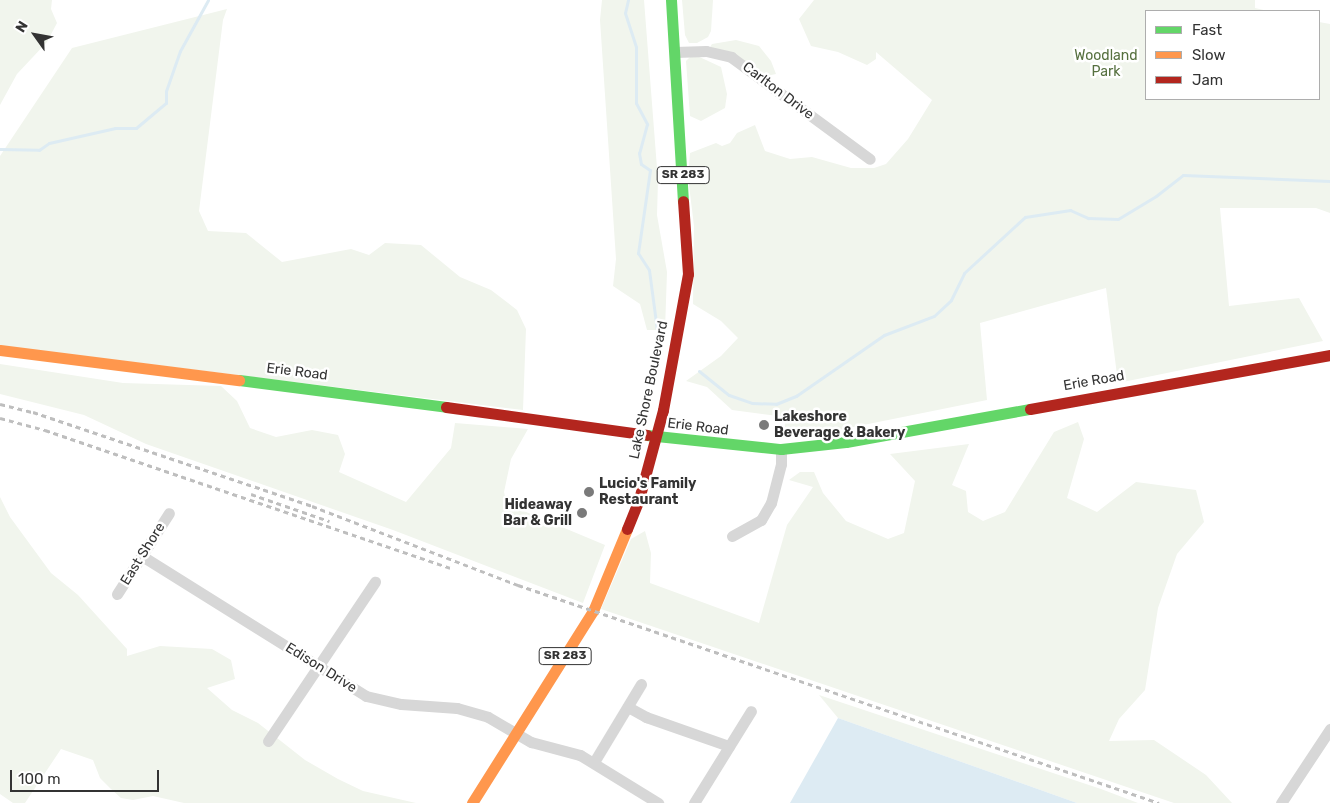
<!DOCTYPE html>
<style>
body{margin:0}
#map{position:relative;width:1330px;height:803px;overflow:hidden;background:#fff;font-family:Rubik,sans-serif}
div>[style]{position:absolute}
.green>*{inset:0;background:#f1f5ed}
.water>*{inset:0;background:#ddebf3}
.stream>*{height:3px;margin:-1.5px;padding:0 1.5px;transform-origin:1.5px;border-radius:1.5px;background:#ddebf3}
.street>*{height:11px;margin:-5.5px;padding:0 5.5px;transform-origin:5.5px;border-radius:5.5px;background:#d7d7d7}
.fast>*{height:11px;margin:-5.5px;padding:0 5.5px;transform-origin:5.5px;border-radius:5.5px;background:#63d668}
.slow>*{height:11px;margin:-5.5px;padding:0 5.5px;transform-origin:5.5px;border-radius:5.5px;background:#ff974d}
.jam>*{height:11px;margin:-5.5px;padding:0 5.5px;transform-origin:5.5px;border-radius:5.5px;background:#b3261e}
.rail>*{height:3px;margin-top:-1.5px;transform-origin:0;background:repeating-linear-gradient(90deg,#bebebe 0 5px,transparent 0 9px)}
.dots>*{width:14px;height:14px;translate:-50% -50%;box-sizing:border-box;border:2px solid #fff;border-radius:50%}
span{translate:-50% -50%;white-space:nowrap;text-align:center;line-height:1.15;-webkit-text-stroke:5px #fff;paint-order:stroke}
.shield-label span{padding:1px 4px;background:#fff;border:1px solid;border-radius:4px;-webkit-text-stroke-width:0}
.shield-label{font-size:12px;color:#333;font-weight:700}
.park-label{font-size:14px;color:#56703f}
.street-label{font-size:14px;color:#333}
.poi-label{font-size:14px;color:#333;font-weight:700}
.left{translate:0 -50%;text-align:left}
.right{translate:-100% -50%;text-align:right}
.legend{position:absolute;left:1145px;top:10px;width:175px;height:90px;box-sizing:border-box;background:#fff;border:1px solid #adadad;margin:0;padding:6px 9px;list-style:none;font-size:15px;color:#333}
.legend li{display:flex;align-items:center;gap:10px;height:25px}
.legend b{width:25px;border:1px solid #adadad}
.north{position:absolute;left:10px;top:10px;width:50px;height:50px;-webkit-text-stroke:4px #fff;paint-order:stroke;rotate:302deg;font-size:14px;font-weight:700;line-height:20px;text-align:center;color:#333}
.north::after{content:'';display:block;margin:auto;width:18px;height:22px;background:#333;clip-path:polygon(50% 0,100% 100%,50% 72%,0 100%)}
.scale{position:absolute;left:10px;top:770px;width:149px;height:22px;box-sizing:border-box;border:2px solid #333;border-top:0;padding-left:6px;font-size:15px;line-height:18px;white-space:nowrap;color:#333;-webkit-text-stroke:4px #fff;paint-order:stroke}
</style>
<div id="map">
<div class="green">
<i style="clip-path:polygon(0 0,52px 0,51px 9px,57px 23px,47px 42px,17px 74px,0 105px)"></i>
<i style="clip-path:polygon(602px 0,644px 0,658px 181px,657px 215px,667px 272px,665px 330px,647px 330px,640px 304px,613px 286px,616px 259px,600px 20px)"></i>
<i style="clip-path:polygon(682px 0,713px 0,711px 31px,708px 37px,697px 43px,689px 43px,685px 35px)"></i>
<i style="clip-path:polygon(814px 0,1255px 0,1255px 8px,1268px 11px,1146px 11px,1146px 99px,1319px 99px,1319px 22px,1330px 24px,1330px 213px,1316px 208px,1220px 208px,1229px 306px,1299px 298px,1323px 341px,1118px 383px,1106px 288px,980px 323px,987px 400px,799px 438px,783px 437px,786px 417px,732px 410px,707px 387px,686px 381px,721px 356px,738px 338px,721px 321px,693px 304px,694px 226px,688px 177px,690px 153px,716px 143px,722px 146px,730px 143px,737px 133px,755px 125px,765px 151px,790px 159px,812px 157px,851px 168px,874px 168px,886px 164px,908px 139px,932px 100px,876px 52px,876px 59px,867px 65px,838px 52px,811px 46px,799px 19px)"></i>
<i style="clip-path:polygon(227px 9px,223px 20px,199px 211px,208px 231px,246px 233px,282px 262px,351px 249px,369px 255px,385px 243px,421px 245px,460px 277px,491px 290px,517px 310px,526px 329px,523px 410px,0 346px,0 156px,72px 48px)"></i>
<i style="clip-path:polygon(736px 40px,759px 46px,771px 61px,776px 74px,766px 76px,709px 49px,712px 44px)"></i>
<i style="clip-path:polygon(693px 54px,721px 67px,727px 94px,725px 108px,701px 121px,690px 116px,686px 61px)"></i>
<i style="clip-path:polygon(0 364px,123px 383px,221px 386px,237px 401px,250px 428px,276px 437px,312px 430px,338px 435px,345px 454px,339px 472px,406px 502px,451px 448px,455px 423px,528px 429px,511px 459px,504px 492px,507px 504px,605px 545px,583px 603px,393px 530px,146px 444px,84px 415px,0 394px)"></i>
<i style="clip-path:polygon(1078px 422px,1084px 439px,1067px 498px,1097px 512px,1136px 482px,1196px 490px,1204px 522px,1177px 554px,1158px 608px,1145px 690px,1119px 719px,1109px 741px,1154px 740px,1206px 775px,1232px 803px,1174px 803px,601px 609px,631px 539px,645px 531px,651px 553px,650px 583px,759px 623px,787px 525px,813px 487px,789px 480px,800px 472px,814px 472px,823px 493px,846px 521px,888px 539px,904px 533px,915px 481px,890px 454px,969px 444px,952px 485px,966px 491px,968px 512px,983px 521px,1005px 512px,1054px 432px)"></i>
<i style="clip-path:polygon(0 497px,10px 517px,51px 573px,78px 595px,127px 649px,127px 656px,160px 646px,212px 649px,231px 660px,235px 679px,207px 688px,232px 710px,258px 723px,305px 760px,338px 779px,363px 791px,416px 803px,184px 803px,153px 796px,133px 800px,121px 798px,111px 789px,100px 778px,93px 760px,61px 749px,25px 803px,13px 803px,0 794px)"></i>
<i style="clip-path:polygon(819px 695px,1101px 789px,1138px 803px,1077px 803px,838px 718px)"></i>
</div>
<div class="water">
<i style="clip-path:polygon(838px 718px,1077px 803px,790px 803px)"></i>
</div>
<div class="stream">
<i style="left:628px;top:0;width:13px;rotate:103deg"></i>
<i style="left:625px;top:13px;width:36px;rotate:72deg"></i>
<i style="left:636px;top:47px;width:56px;rotate:90deg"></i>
<i style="left:636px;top:103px;width:24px;rotate:62deg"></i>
<i style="left:647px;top:124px;width:30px;rotate:105deg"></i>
<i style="left:639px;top:153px;width:11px;rotate:80deg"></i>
<i style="left:641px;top:164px;width:11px;rotate:34deg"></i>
<i style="left:650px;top:170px;width:84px;rotate:98.2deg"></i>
<i style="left:638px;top:253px;width:20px;rotate:57deg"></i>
<i style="left:649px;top:270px;width:61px;rotate:82.4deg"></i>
<i style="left:0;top:149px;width:39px;rotate:1deg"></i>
<i style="left:39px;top:150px;width:12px;rotate:-35deg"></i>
<i style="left:49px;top:143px;width:68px;rotate:-12.8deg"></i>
<i style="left:115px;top:128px;width:21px"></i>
<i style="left:136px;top:128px;width:39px;rotate:-40deg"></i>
<i style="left:166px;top:103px;width:12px;rotate:-90deg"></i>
<i style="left:166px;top:91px;width:42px;rotate:-70.7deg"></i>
<i style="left:180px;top:51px;width:58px;rotate:-61.2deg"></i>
<i style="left:699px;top:371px;width:38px;rotate:39deg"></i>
<i style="left:729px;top:395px;width:24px;rotate:19deg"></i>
<i style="left:752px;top:403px;width:24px;rotate:2deg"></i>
<i style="left:776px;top:404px;width:22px;rotate:-22deg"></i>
<i style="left:796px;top:396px;width:107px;rotate:-34.7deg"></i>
<i style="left:884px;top:335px;width:53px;rotate:-20.8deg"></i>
<i style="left:934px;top:316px;width:23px;rotate:-43deg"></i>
<i style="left:951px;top:300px;width:30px;rotate:-64deg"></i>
<i style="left:964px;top:273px;width:83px;rotate:-42.6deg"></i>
<i style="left:1025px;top:217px;width:46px;rotate:-8.8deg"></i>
<i style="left:1070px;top:210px;width:20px;rotate:24deg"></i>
<i style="left:1088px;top:218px;width:30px;rotate:2deg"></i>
<i style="left:1118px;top:219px;width:44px;rotate:-31.2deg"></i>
<i style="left:1156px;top:196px;width:34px;rotate:-38deg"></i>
<i style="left:1183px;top:175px;width:147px;rotate:2.3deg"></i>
</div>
<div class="street">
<i style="left:675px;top:52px;width:31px;rotate:-2deg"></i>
<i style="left:706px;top:51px;width:26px;rotate:13deg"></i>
<i style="left:731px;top:57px;width:172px;rotate:36.3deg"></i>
<i style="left:732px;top:536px;width:33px;rotate:-29deg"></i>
<i style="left:761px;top:520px;width:20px;rotate:-60deg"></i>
<i style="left:771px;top:503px;width:40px;rotate:-75.6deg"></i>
<i style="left:781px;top:464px;width:15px;rotate:-90deg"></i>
<i style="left:142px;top:556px;width:264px;rotate:32deg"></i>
<i style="left:366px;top:696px;width:36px;rotate:13deg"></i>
<i style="left:401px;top:704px;width:56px;rotate:4.1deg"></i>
<i style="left:457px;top:708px;width:32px;rotate:16deg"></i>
<i style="left:488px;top:717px;width:50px;rotate:30.2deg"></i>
<i style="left:531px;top:742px;width:51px;rotate:14.9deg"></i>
<i style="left:580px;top:755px;width:92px;rotate:31.6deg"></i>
<i style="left:117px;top:594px;width:96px;rotate:-57.3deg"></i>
<i style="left:628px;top:707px;width:21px;rotate:29deg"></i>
<i style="left:646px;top:717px;width:88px;rotate:19.3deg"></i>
<i style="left:268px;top:741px;width:192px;rotate:-56.1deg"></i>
<i style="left:594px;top:762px;width:91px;rotate:-58.9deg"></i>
<i style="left:694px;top:803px;width:108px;rotate:-58.2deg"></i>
<i style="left:1281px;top:803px;width:89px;rotate:-56.5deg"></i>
</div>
<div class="fast">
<i style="left:671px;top:0;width:201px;rotate:86.6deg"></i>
<i style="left:239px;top:380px;width:209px;rotate:7.4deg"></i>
<i style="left:647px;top:435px;width:135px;rotate:6deg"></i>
<i style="left:781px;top:449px;width:65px;rotate:-6.1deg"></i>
<i style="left:846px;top:442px;width:187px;rotate:-10.2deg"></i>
</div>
<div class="slow">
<i style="left:0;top:350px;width:241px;rotate:7.2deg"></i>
<i style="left:472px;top:803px;width:227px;rotate:-57.8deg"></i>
<i style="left:593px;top:611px;width:89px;rotate:-67.5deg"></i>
</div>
<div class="jam">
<i style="left:446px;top:407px;width:203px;rotate:7.9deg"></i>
<i style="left:1030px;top:409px;width:305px;rotate:-10.2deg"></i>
<i style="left:627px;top:529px;width:32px;rotate:-68deg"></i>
<i style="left:639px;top:499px;width:92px;rotate:-74.9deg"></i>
<i style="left:663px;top:410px;width:138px;rotate:-79.6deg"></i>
<i style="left:688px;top:274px;width:73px;rotate:-93.9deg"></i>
</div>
<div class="rail">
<i style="left:0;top:404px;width:34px;rotate:14deg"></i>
<i style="left:33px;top:412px;width:294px;rotate:18.6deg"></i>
<i style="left:312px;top:506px;width:221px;rotate:21deg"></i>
<i style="left:518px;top:585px;width:677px;rotate:18.78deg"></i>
<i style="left:0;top:418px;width:47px;rotate:14.9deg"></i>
<i style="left:45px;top:430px;width:428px;rotate:18.8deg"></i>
<i style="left:251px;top:494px;width:83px;rotate:19.1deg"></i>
</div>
<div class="dots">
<i style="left:764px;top:425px;background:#7a7a7a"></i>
<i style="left:589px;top:492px;background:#7a7a7a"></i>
<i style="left:582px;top:513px;background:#7a7a7a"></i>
</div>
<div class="shield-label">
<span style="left:683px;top:175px">SR 283</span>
<span style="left:565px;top:656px">SR 283</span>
</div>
<div class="park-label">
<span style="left:1106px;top:64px">Woodland<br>Park</span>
</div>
<div class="street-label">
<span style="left:778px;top:91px;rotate:37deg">Carlton Drive</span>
<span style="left:297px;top:372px;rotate:7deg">Erie Road</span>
<span style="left:1094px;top:381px;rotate:-10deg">Erie Road</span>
<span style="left:649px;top:390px;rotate:-78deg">Lake Shore Boulevard</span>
<span style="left:698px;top:427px;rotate:7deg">Erie Road</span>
<span style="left:143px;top:554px;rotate:-58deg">East Shore</span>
<span style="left:321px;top:668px;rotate:32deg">Edison Drive</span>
</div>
<div class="poi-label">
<span class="left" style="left:774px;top:425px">Lakeshore<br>Beverage &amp; Bakery</span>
<span class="left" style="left:599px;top:492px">Lucio's Family<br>Restaurant</span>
<span class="right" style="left:572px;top:513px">Hideaway<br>Bar &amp; Grill</span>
</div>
<ul class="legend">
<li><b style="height:6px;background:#63d668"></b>Fast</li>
<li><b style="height:6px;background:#ff974d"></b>Slow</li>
<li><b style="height:6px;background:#b3261e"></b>Jam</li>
</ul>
<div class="north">N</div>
<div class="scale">100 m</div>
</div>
